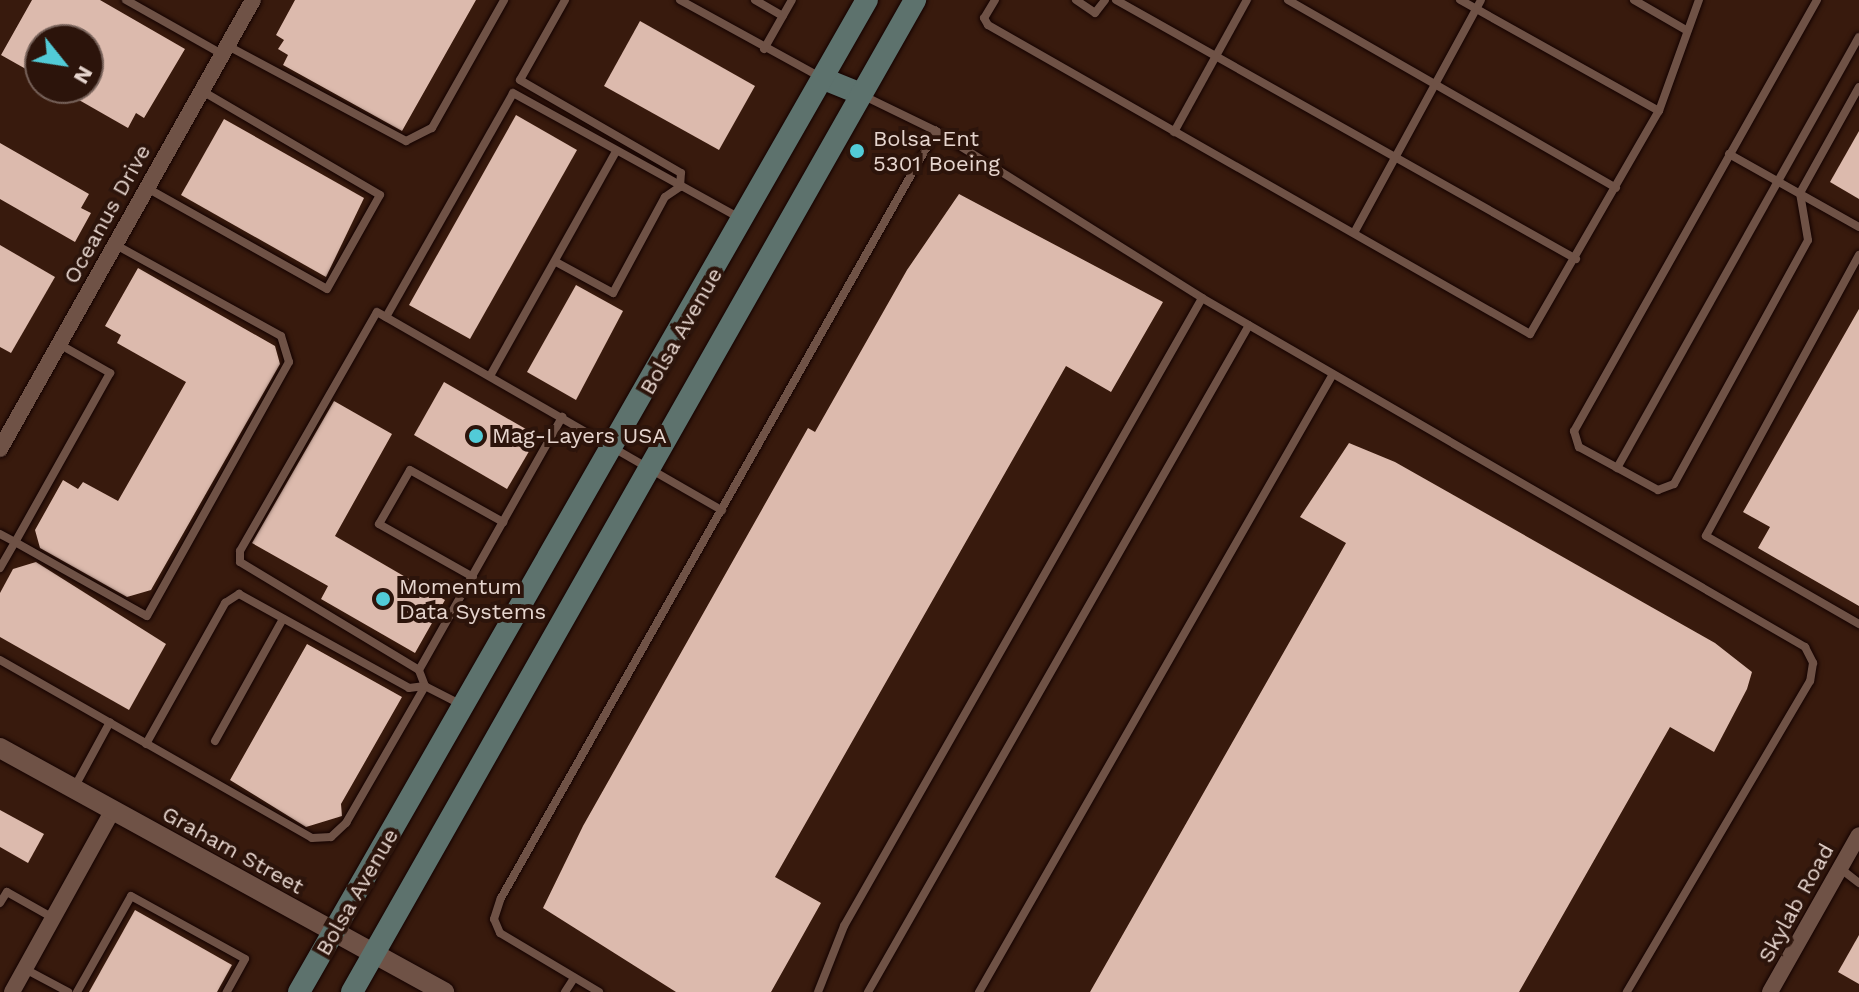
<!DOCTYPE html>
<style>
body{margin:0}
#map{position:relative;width:1859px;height:992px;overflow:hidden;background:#2c140b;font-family:"Work Sans",sans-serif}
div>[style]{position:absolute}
.built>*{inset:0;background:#381a0d}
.building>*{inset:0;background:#dcbaad}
.roads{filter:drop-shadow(0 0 2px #130200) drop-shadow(0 0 2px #130200)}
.service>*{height:8px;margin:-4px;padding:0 4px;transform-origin:4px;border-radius:4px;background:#6f5246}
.minor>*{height:16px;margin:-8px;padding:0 8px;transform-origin:8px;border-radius:8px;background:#6f5246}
.tertiary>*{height:20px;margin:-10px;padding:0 10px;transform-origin:10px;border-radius:10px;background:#6f5246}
.secondary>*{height:22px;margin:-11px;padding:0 11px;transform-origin:11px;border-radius:11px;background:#5d726d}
.dots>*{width:22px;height:22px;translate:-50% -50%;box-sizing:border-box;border:4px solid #2c140b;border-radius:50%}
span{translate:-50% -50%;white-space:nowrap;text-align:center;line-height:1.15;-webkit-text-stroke:8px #2c140b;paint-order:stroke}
.poi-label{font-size:22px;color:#e6d5ce}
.left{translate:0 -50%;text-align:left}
.street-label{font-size:22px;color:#e6d5ce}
.north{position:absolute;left:24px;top:24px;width:80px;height:80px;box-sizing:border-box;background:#2c140b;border:2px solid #766159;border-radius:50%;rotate:120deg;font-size:22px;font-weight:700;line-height:32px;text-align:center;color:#e6d5ce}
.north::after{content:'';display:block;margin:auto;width:28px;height:36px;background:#52cbd7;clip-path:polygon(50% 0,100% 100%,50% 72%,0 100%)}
</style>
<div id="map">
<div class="built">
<i style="clip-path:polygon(evenodd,0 0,1859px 0,1859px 992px,0 992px,0 0,40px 40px,88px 40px,88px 88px,40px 88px,40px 40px)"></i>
</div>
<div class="building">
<i style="clip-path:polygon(32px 0,100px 0,185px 49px,144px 118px,136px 113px,128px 128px,58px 88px,88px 88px,88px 40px,40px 40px,40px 77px,1px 55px)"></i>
<i style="clip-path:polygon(295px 0,476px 0,402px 131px,283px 65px,288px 55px,278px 49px,284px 40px,276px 35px)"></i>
<i style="clip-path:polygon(640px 21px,755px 86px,719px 150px,604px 86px)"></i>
<i style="clip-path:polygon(516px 115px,577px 150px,470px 339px,409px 305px)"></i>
<i style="clip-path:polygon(224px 119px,364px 198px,326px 277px,181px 195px)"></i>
<i style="clip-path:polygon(1859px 131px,1859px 199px,1830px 182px)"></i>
<i style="clip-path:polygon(0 143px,89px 194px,81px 208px,91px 213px,75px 242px,0 199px)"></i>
<i style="clip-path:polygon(959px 194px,1163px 302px,1111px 392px,1066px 366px,775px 877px,821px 903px,771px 992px,676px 992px,543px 908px,583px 826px,808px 428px,815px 432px,907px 270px)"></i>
<i style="clip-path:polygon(0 245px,55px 277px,11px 353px,0 347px)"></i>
<i style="clip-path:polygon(138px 268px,275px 346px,280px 364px,151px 590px,127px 597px,40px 548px,35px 530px,63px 480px,78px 489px,83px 482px,118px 501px,186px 382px,117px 343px,121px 335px,105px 326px)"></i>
<i style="clip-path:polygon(576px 285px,623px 311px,576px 400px,527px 372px)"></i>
<i style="clip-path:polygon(1859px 309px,1859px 606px,1758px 548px,1770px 527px,1743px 512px)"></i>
<i style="clip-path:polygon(444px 382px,538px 436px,507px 489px,414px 435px)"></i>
<i style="clip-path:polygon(334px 401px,392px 434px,335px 536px,445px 600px,415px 653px,321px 599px,328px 586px,252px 543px)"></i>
<i style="clip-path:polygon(1349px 443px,1395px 462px,1715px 643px,1752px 672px,1747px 689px,1714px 752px,1670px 727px,1519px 992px,1090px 992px,1346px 543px,1300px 517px)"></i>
<i style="clip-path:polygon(36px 562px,166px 644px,129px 710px,0 637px,0 593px,13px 569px)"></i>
<i style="clip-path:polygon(307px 644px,402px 697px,341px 804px,342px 816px,306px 827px,230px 780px)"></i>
<i style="clip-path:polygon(0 810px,44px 834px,28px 863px,0 847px)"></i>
<i style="clip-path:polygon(135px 910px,232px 965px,217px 992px,89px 992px)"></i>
<i style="clip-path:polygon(1859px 935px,1859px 984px,1838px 972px)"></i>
</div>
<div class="roads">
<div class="service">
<i style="left:126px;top:0;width:110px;rotate:29.4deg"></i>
<i style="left:680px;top:0;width:160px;rotate:28.8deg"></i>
<i style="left:755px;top:0;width:32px;rotate:30deg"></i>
<i style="left:995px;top:0;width:21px;rotate:121deg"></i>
<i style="left:984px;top:18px;width:8px;rotate:60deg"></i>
<i style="left:988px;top:25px;width:624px;rotate:29.69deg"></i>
<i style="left:1530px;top:334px;width:258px;rotate:-60deg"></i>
<i style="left:1659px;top:111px;width:228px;rotate:-150.8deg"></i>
<i style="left:1076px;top:0;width:23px;rotate:34deg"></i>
<i style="left:1095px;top:13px;width:16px;rotate:-52deg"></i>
<i style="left:1116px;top:0;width:528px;rotate:29.38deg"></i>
<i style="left:1288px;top:0;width:378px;rotate:29.8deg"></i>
<i style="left:1634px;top:0;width:60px;rotate:30deg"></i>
<i style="left:1817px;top:0;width:495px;rotate:119.4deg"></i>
<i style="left:1574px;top:431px;width:17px;rotate:73deg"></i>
<i style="left:1579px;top:447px;width:90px;rotate:28.6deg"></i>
<i style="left:1658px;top:490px;width:17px;rotate:-21deg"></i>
<i style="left:1674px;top:484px;width:278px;rotate:-61.2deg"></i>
<i style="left:1808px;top:240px;width:48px;rotate:-99.7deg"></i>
<i style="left:1800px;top:193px;width:121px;rotate:-60.9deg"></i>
<i style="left:228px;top:46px;width:202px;rotate:28.1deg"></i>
<i style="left:406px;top:141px;width:29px;rotate:-27deg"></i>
<i style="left:432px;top:128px;width:147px;rotate:-60.6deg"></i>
<i style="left:764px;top:49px;width:56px;rotate:-60.3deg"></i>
<i style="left:862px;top:95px;width:82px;rotate:25.9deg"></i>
<i style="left:936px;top:131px;width:314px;rotate:32.1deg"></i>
<i style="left:1202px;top:298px;width:697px;rotate:30.06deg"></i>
<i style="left:1805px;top:647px;width:18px;rotate:63deg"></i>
<i style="left:1813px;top:663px;width:18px;rotate:99deg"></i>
<i style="left:1810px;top:681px;width:361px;rotate:120.5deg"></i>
<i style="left:1659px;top:111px;width:118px;rotate:-70.2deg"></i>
<i style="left:1174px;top:132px;width:151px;rotate:-61.1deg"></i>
<i style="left:1729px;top:154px;width:149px;rotate:29.3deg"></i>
<i style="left:147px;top:188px;width:206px;rotate:29.3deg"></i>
<i style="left:327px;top:289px;width:108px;rotate:-60.6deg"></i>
<i style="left:380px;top:195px;width:206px;rotate:-149.7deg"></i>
<i style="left:1354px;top:233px;width:265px;rotate:-61.4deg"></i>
<i style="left:1859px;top:255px;width:320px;rotate:118.6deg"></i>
<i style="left:1706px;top:536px;width:177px;rotate:29.9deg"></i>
<i style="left:556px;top:262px;width:65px;rotate:28.5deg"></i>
<i style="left:613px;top:293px;width:109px;rotate:-61.6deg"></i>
<i style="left:665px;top:197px;width:18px;rotate:-34deg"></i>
<i style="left:680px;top:187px;width:14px;rotate:-86deg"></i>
<i style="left:681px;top:173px;width:186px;rotate:-150deg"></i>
<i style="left:520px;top:80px;width:92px;rotate:-60.6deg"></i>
<i style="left:386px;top:317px;width:257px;rotate:-60.4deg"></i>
<i style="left:513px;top:93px;width:258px;rotate:28.9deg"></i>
<i style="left:59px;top:344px;width:59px;rotate:29.6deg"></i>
<i style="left:110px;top:373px;width:194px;rotate:119.3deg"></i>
<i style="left:15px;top:542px;width:151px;rotate:29.3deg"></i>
<i style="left:147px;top:616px;width:291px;rotate:-60.8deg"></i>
<i style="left:289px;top:362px;width:27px;rotate:-107deg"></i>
<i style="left:281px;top:336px;width:188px;rotate:-151.1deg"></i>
<i style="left:490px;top:376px;width:256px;rotate:-60.7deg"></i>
<i style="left:1617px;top:468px;width:494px;rotate:-60.7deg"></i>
<i style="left:0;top:534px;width:17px;rotate:28deg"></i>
<i style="left:15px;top:542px;width:30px;rotate:120deg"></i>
<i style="left:473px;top:577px;width:108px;rotate:-150.6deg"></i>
<i style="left:379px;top:524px;width:62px;rotate:-60.1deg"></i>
<i style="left:410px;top:470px;width:107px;rotate:29.2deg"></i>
<i style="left:0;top:660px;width:359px;rotate:29.7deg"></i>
<i style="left:312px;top:838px;width:19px;rotate:-3deg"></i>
<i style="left:331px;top:837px;width:21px;rotate:-43deg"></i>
<i style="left:346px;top:823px;width:158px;rotate:-60deg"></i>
<i style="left:419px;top:670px;width:291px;rotate:-60.5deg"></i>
<i style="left:460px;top:704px;width:39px;rotate:-153deg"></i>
<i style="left:425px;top:686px;width:17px;rotate:-111deg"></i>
<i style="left:419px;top:670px;width:209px;rotate:-148.9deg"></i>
<i style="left:240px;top:562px;width:11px;rotate:-90deg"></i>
<i style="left:240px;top:551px;width:275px;rotate:-60.2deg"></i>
<i style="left:377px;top:312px;width:398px;rotate:29.9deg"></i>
<i style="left:215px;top:741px;width:140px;rotate:-60.9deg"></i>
<i style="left:146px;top:744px;width:162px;rotate:-60.7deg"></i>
<i style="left:225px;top:603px;width:17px;rotate:-33deg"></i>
<i style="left:239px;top:594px;width:194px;rotate:28.9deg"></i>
<i style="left:409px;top:688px;width:16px;rotate:-7deg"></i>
<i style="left:74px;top:788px;width:75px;rotate:-61.4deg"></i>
<i style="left:1841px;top:869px;width:23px;rotate:38deg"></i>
<i style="left:0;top:903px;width:13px;rotate:-58deg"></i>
<i style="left:7px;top:892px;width:53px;rotate:29.5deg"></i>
<i style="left:25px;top:969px;width:49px;rotate:28.1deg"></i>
<i style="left:77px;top:992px;width:110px;rotate:-60.6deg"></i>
<i style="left:131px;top:896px;width:130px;rotate:28.9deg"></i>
<i style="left:245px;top:959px;width:38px;rotate:119deg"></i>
<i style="left:565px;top:992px;width:17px;rotate:-57deg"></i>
<i style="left:599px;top:992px;width:115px;rotate:-149.2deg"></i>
<i style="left:500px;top:933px;width:15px;rotate:-113deg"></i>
<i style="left:494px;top:919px;width:22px;rotate:-72deg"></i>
<i style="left:501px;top:898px;width:882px;rotate:-60.44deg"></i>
<i style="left:818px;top:992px;width:71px;rotate:-68.5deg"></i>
<i style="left:844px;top:926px;width:723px;rotate:-60.31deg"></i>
<i style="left:868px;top:992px;width:768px;rotate:-60.26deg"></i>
<i style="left:979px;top:992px;width:712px;rotate:-60.2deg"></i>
</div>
<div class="minor">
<i style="left:0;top:449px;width:515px;rotate:-60.6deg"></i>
<i style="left:12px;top:992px;width:208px;rotate:-61deg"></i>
<i style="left:1770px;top:992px;width:180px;rotate:-60.5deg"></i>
</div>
<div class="tertiary">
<i style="left:0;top:748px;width:507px;rotate:28.79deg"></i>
</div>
<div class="secondary">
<i style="left:824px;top:79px;width:40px;rotate:22deg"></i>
<i style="left:299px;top:992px;width:1143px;rotate:-60.21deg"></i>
<i style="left:352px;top:992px;width:1141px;rotate:-60.42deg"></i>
</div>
</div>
<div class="dots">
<i style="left:857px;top:151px;background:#52cbd7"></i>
<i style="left:476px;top:436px;background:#52cbd7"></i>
<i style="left:383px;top:599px;background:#52cbd7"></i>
</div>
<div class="poi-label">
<span class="left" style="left:873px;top:151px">Bolsa-Ent<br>5301 Boeing</span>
<span class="left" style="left:492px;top:436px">Mag-Layers USA</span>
<span class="left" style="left:399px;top:599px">Momentum<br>Data Systems</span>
</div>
<div class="street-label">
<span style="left:107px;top:214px;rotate:-61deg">Oceanus Drive</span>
<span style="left:681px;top:331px;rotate:-60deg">Bolsa Avenue</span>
<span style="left:233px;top:850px;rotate:29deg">Graham Street</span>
<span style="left:357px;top:892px;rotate:-60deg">Bolsa Avenue</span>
<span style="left:1796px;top:903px;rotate:-61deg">Skylab Road</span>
</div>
<div class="north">N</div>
</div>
